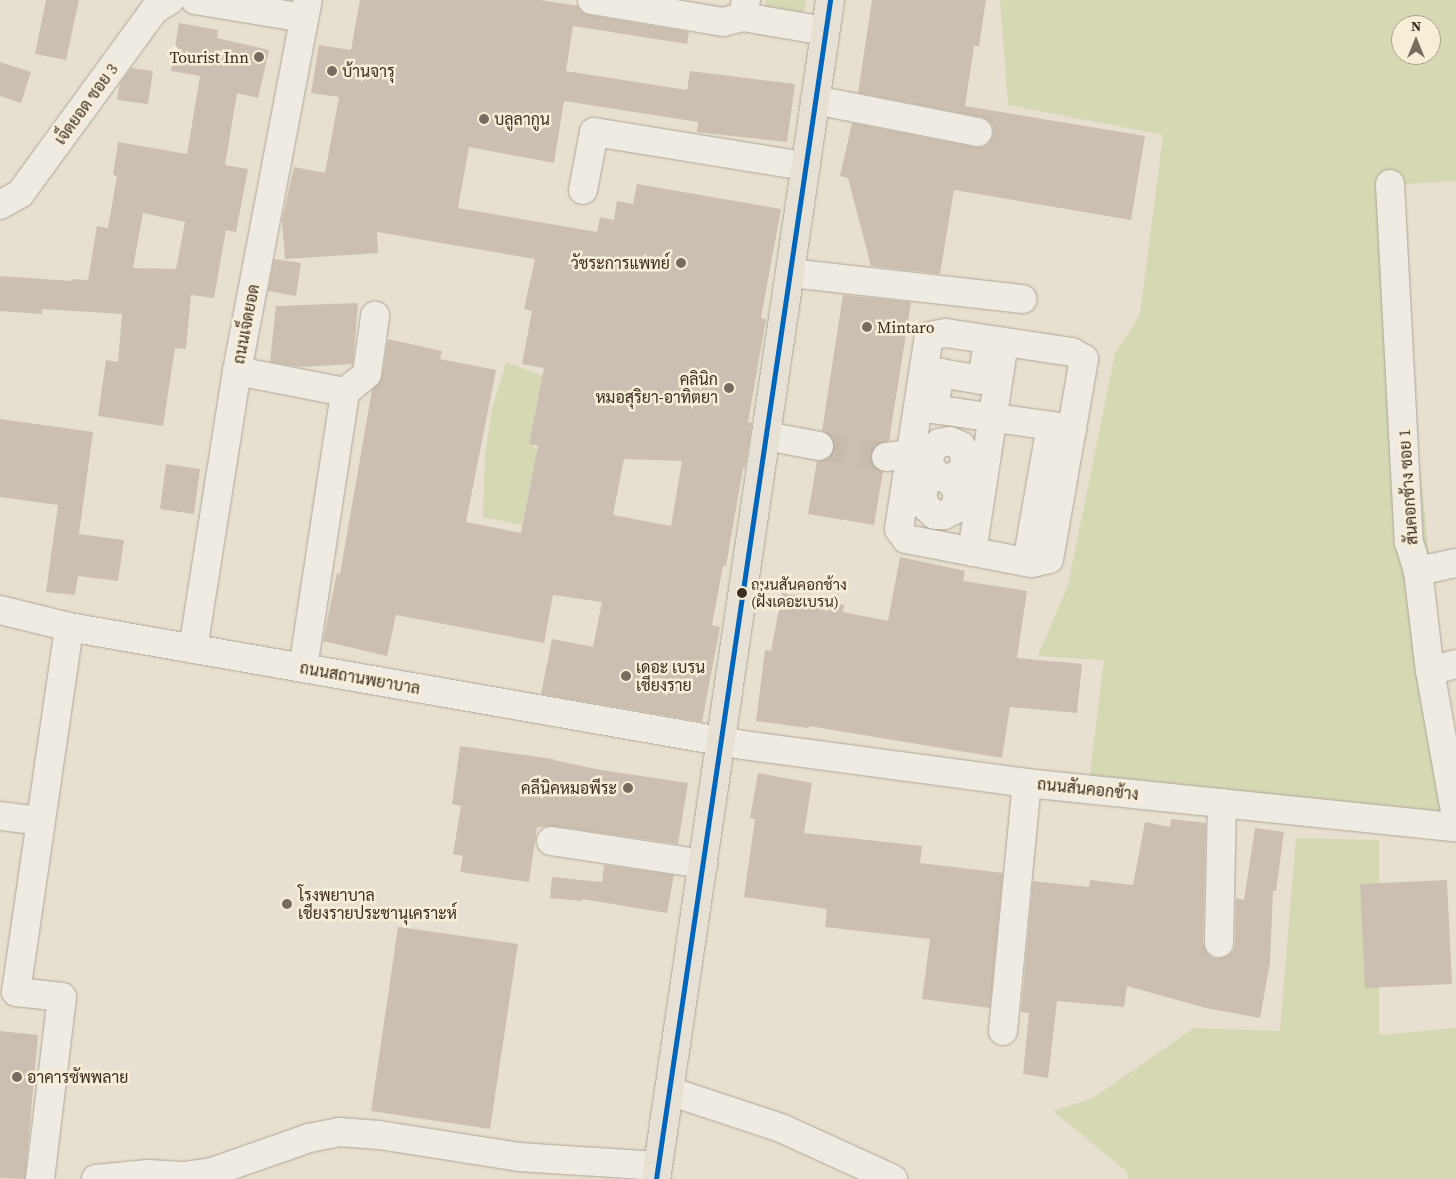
<!DOCTYPE html>
<meta charset="utf-8">
<style>
body{margin:0}
#map{position:relative;width:1456px;height:1179px;overflow:hidden;background:#e7e0d1;font-family:"Source Serif 4",Sarabun,serif}
div>[style]{position:absolute}
.green>*{inset:0;background:#d6d7b3}
.building>*{inset:0;background:#cbbfb2}
.minor-tunnel>*{height:28px;margin-top:-14px;transform-origin:0;background:repeating-linear-gradient(90deg,#c5bcae 0 28px,transparent 0 42px)}
.roads{filter:drop-shadow(0 0 1px #ada599) drop-shadow(0 0 1px #ada599)}
.minor>*{height:28px;margin:-14px;padding:0 14px;transform-origin:14px;border-radius:14px;background:#efebe3}
.major>*{height:28px;margin:-14px;padding:0 14px;transform-origin:14px;border-radius:14px;background:#e6e1d4}
.bus-1>*{height:5px;margin:-2.5px;padding:0 2.5px;transform-origin:2.5px;border-radius:2.5px;background:#0065bd}
.dots>*{width:14px;height:14px;translate:-50% -50%;box-sizing:border-box;border:2px solid #f7eed8;border-radius:50%}
span{translate:-50% -50%;white-space:nowrap;text-align:center;line-height:1.15;-webkit-text-stroke:5px #f7eed8;paint-order:stroke}
.bus-label{font-size:15px;color:#3d2e20}
.left{translate:0 -50%;text-align:left}
.poi-label{font-size:16px;color:#3d2e20}
.right{translate:-100% -50%;text-align:right}
.street-label{font-size:16px;color:#3d2e20}
.north{position:absolute;left:1391px;top:15px;width:50px;height:50px;box-sizing:border-box;background:#f7eed8;border:1px solid #ada18e;border-radius:50%;rotate:0deg;font-size:14px;font-weight:700;line-height:20px;text-align:center;color:#3d2e20}
.north::after{content:'';display:block;margin:auto;width:18px;height:22px;background:#786c5e;clip-path:polygon(50% 0,100% 100%,50% 72%,0 100%)}
</style>
<div id="map">
<div class="green">
<i style="clip-path:polygon(766px 0,806px 0,803px 19px,769px 14px,765px 5px)"></i>
<i style="clip-path:polygon(evenodd,1000px 0,1456px 0,1456px 181px,1390px 185px,1456px 810px,1456px 827px,1088px 789px,1104px 660px,1038px 656px,1068px 585px,1115px 353px,1140px 315px,1163px 135px,1008px 105px,1000px 0,1401px 25px,1431px 25px,1431px 55px,1401px 55px,1401px 25px)"></i>
<i style="clip-path:polygon(506px 362px,543px 376px,529px 443px,538px 450px,522px 525px,483px 517px,485px 456px,492px 409px)"></i>
<i style="clip-path:polygon(1296px 838px,1379px 840px,1379px 1035px,1456px 1028px,1456px 1179px,1128px 1179px,1127px 1172px,1053px 1111px,1093px 1098px,1194px 1028px,1280px 1031px)"></i>
</div>
<div class="building">
<i style="clip-path:polygon(46px 0,79px 0,66px 60px,35px 54px)"></i>
<i style="clip-path:polygon(evenodd,360px 0,541px 0,578px 6px,582px 12px,589px 15px,689px 32px,687px 44px,573px 26px,566px 71px,687px 90px,690px 71px,795px 84px,787px 142px,697px 132px,698px 122px,564px 101px,554px 163px,469px 147px,458px 208px,597px 232px,600px 217px,614px 220px,617px 201px,633px 204px,637px 184px,781px 209px,761px 318px,766px 319px,748px 422px,752px 423px,745px 468px,743px 468px,726px 566px,723px 566px,712px 625px,720px 627px,702px 722px,541px 694px,552px 639px,593px 647px,602px 602px,553px 595px,544px 643px,396px 615px,387px 656px,323px 641px,337px 573px,340px 574px,372px 390px,382px 376px,388px 339px,442px 351px,440px 359px,496px 370px,466px 522px,521px 533px,538px 446px,529px 444px,544px 368px,522px 364px,532px 311px,524px 309px,535px 259px,377px 232px,378px 253px,285px 259px,282px 220px,294px 167px,325px 173px,339px 97px,311px 93px,319px 45px,351px 50px,360px 0,624px 459px,682px 461px,671px 526px,613px 515px,624px 459px)"></i>
<i style="clip-path:polygon(872px 0,986px 0,979px 46px,974px 46px,965px 106px,1145px 136px,1131px 220px,954px 190px,940px 274px,871px 266px,848px 178px,840px 176px,852px 123px,975px 147px,983px 147px,989px 143px,993px 135px,993px 126px,989px 121px,981px 117px,858px 93px)"></i>
<i style="clip-path:polygon(evenodd,179px 23px,218px 30px,217px 38px,269px 50px,258px 98px,237px 93px,225px 165px,248px 169px,236px 232px,226px 230px,214px 298px,191px 295px,186px 349px,175px 348px,163px 426px,98px 416px,106px 360px,118px 362px,122px 314px,42px 309px,42px 314px,0 311px,0 276px,72px 281px,72px 279px,88px 280px,97px 226px,108px 228px,117px 176px,113px 175px,118px 142px,187px 154px,200px 76px,171px 71px,179px 23px,143px 213px,185px 222px,176px 269px,133px 268px,143px 213px)"></i>
<i style="clip-path:polygon(0 62px,31px 72px,21px 103px,0 96px)"></i>
<i style="clip-path:polygon(131px 68px,153px 71px,148px 104px,117px 100px,120px 83px)"></i>
<i style="clip-path:polygon(274px 259px,301px 263px,296px 296px,268px 291px)"></i>
<i style="clip-path:polygon(843px 295px,911px 302px,889px 441px,877px 444px,871px 451px,870px 458px,873px 466px,883px 472px,874px 525px,808px 514px,817px 461px,824px 461px,830px 457px,834px 448px,834px 441px,830px 435px,822px 431px)"></i>
<i style="clip-path:polygon(358px 303px,353px 364px,300px 367px,270px 362px,276px 306px)"></i>
<i style="clip-path:polygon(0 419px,93px 432px,79px 534px,124px 540px,118px 581px,78px 576px,75px 595px,46px 592px,58px 505px,0 497px)"></i>
<i style="clip-path:polygon(166px 464px,200px 469px,194px 514px,160px 509px)"></i>
<i style="clip-path:polygon(900px 557px,965px 571px,963px 581px,1027px 591px,1017px 658px,1082px 664px,1077px 713px,1010px 707px,1002px 758px,809px 726px,808px 728px,756px 721px,765px 650px,771px 651px,782px 593px,844px 605px,843px 612px,888px 621px)"></i>
<i style="clip-path:polygon(460px 746px,554px 759px,553px 760px,601px 770px,688px 783px,678px 844px,553px 826px,537px 827px,529px 882px,460px 872px,463px 856px,453px 854px,461px 806px,452px 804px)"></i>
<i style="clip-path:polygon(758px 773px,812px 783px,804px 833px,922px 846px,920px 863px,1003px 873px,990px 1008px,922px 999px,930px 939px,825px 927px,827px 909px,744px 897px,755px 819px,750px 818px)"></i>
<i style="clip-path:polygon(1171px 819px,1206px 823px,1203px 943px,1206px 951px,1211px 957px,1218px 959px,1227px 956px,1233px 951px,1235px 944px,1236px 898px,1244px 900px,1255px 828px,1284px 832px,1276px 891px,1273px 891px,1270px 963px,1260px 1018px,1206px 1008px,1127px 986px,1124px 1007px,1057px 1001px,1048px 1078px,1023px 1074px,1029px 1013px,1021px 1012px,1033px 881px,1089px 887px,1090px 880px,1133px 885px,1145px 822px,1170px 827px)"></i>
<i style="clip-path:polygon(604px 865px,674px 875px,667px 913px,582px 899px,582px 901px,550px 898px,552px 877px,602px 882px)"></i>
<i style="clip-path:polygon(1447px 880px,1452px 984px,1365px 988px,1360px 884px)"></i>
<i style="clip-path:polygon(398px 927px,518px 944px,490px 1129px,371px 1111px)"></i>
<i style="clip-path:polygon(0 1031px,38px 1035px,25px 1179px,0 1178px)"></i>
</div>
<div class="minor-tunnel">
<i style="left:819px;top:446px;width:68px;rotate:9.3deg"></i>
</div>
<div class="roads">
<div class="minor">
<i style="left:195px;top:0;width:110px;rotate:9.4deg"></i>
<i style="left:592px;top:0;width:133px;rotate:9.5deg"></i>
<i style="left:723px;top:22px;width:21px;rotate:-14deg"></i>
<i style="left:746px;top:0;width:17px;rotate:100deg"></i>
<i style="left:743px;top:17px;width:83px;rotate:9.7deg"></i>
<i style="left:815px;top:100px;width:166px;rotate:11.1deg"></i>
<i style="left:1390px;top:184px;width:359px;rotate:87deg"></i>
<i style="left:1409px;top:542px;width:30px;rotate:73deg"></i>
<i style="left:1418px;top:571px;width:101px;rotate:83.2deg"></i>
<i style="left:1430px;top:671px;width:148px;rotate:79.9deg"></i>
<i style="left:583px;top:190px;width:59px;rotate:-79.3deg"></i>
<i style="left:594px;top:132px;width:214px;rotate:9.2deg"></i>
<i style="left:0;top:205px;width:23px;rotate:-29deg"></i>
<i style="left:20px;top:194px;width:228px;rotate:-53.9deg"></i>
<i style="left:154px;top:10px;width:19px;rotate:-32deg"></i>
<i style="left:790px;top:273px;width:234px;rotate:6.4deg"></i>
<i style="left:946px;top:333px;width:127px;rotate:8.6deg"></i>
<i style="left:1072px;top:352px;width:14px;rotate:30deg"></i>
<i style="left:1084px;top:359px;width:203px;rotate:99.9deg"></i>
<i style="left:1049px;top:559px;width:18px;rotate:167deg"></i>
<i style="left:1031px;top:563px;width:127px;rotate:-169.1deg"></i>
<i style="left:906px;top:539px;width:12px;rotate:-125deg"></i>
<i style="left:899px;top:529px;width:195px;rotate:-81.2deg"></i>
<i style="left:929px;top:336px;width:17px;rotate:-10deg"></i>
<i style="left:237px;top:371px;width:110px;rotate:11deg"></i>
<i style="left:918px;top:407px;width:156px;rotate:8.1deg"></i>
<i style="left:934px;top:408px;width:36px;rotate:-80deg"></i>
<i style="left:940px;top:373px;width:43px;rotate:9.5deg"></i>
<i style="left:982px;top:380px;width:33px;rotate:-81deg"></i>
<i style="left:766px;top:436px;width:54px;rotate:10.7deg"></i>
<i style="left:886px;top:457px;width:24px;rotate:-7deg"></i>
<i style="left:910px;top:454px;width:18px;rotate:9deg"></i>
<i style="left:937px;top:475px;width:13px;rotate:148deg"></i>
<i style="left:926px;top:482px;width:13px;rotate:108deg"></i>
<i style="left:922px;top:494px;width:12px;rotate:76deg"></i>
<i style="left:925px;top:506px;width:13px;rotate:42deg"></i>
<i style="left:935px;top:515px;width:9px"></i>
<i style="left:944px;top:515px;width:11px;rotate:-27deg"></i>
<i style="left:954px;top:510px;width:13px;rotate:-72deg"></i>
<i style="left:958px;top:498px;width:12px;rotate:-104deg"></i>
<i style="left:955px;top:486px;width:11px;rotate:-139deg"></i>
<i style="left:947px;top:479px;width:11px;rotate:-158deg"></i>
<i style="left:937px;top:475px;width:12px;rotate:-132deg"></i>
<i style="left:929px;top:466px;width:14px;rotate:-86deg"></i>
<i style="left:930px;top:452px;width:13px;rotate:-45deg"></i>
<i style="left:939px;top:443px;width:11px;rotate:-10deg"></i>
<i style="left:950px;top:441px;width:12px;rotate:24deg"></i>
<i style="left:961px;top:446px;width:11px;rotate:68deg"></i>
<i style="left:965px;top:456px;width:12px;rotate:95deg"></i>
<i style="left:964px;top:468px;width:8px;rotate:130deg"></i>
<i style="left:959px;top:474px;width:13px;rotate:157deg"></i>
<i style="left:972px;top:552px;width:212px;rotate:-81.3deg"></i>
<i style="left:1027px;top:562px;width:138px;rotate:-80deg"></i>
<i style="left:1418px;top:571px;width:39px;rotate:-12deg"></i>
<i style="left:0;top:610px;width:71px;rotate:13.8deg"></i>
<i style="left:69px;top:627px;width:684px;rotate:9.93deg"></i>
<i style="left:743px;top:745px;width:287px;rotate:7.6deg"></i>
<i style="left:1027px;top:783px;width:431px;rotate:5.9deg"></i>
<i style="left:193px;top:649px;width:281px;rotate:-81deg"></i>
<i style="left:237px;top:371px;width:378px;rotate:-79.2deg"></i>
<i style="left:303px;top:668px;width:279px;rotate:-81.3deg"></i>
<i style="left:345px;top:392px;width:28px;rotate:-39deg"></i>
<i style="left:367px;top:374px;width:59px;rotate:-82.1deg"></i>
<i style="left:1430px;top:671px;width:27px;rotate:-15deg"></i>
<i style="left:0;top:816px;width:41px;rotate:7deg"></i>
<i style="left:551px;top:841px;width:154px;rotate:8.6deg"></i>
<i style="left:1219px;top:943px;width:140px;rotate:-88.8deg"></i>
<i style="left:1003px;top:1031px;width:249px;rotate:-84.5deg"></i>
<i style="left:669px;top:1091px;width:118px;rotate:18.3deg"></i>
<i style="left:781px;top:1128px;width:123px;rotate:24.5deg"></i>
<i style="left:40px;top:1179px;width:183px;rotate:-83.1deg"></i>
<i style="left:62px;top:997px;width:46px;rotate:-173.8deg"></i>
<i style="left:16px;top:992px;width:369px;rotate:-81.7deg"></i>
<i style="left:96px;top:1179px;width:52px;rotate:-5.5deg"></i>
<i style="left:148px;top:1174px;width:36px;rotate:3deg"></i>
<i style="left:184px;top:1176px;width:28px;rotate:-8deg"></i>
<i style="left:212px;top:1172px;width:103px;rotate:-19.3deg"></i>
<i style="left:309px;top:1138px;width:31px;rotate:-11deg"></i>
<i style="left:339px;top:1132px;width:40px;rotate:4.3deg"></i>
<i style="left:379px;top:1135px;width:142px;rotate:8.9deg"></i>
<i style="left:519px;top:1157px;width:139px;rotate:3.7deg"></i>
</div>
<div class="major">
<i style="left:656px;top:1179px;width:1192px;rotate:-81.6deg"></i>
</div>
</div>
<div class="bus-1">
<i style="left:656px;top:1179px;width:1192px;rotate:-81.6deg"></i>
</div>
<div class="dots">
<i style="left:259px;top:57px;background:#786c5e"></i>
<i style="left:332px;top:71px;background:#786c5e"></i>
<i style="left:484px;top:119px;background:#786c5e"></i>
<i style="left:681px;top:263px;background:#786c5e"></i>
<i style="left:867px;top:327px;background:#786c5e"></i>
<i style="left:729px;top:388px;background:#786c5e"></i>
<i style="left:742px;top:593px;background:#3d2e20"></i>
<i style="left:626px;top:676px;background:#786c5e"></i>
<i style="left:628px;top:788px;background:#786c5e"></i>
<i style="left:287px;top:904px;background:#786c5e"></i>
<i style="left:17px;top:1077px;background:#786c5e"></i>
</div>
<div class="bus-label">
<span class="left" style="left:751px;top:593px">ถนนสันคอกช้าง<br>(ฝั่งเดอะเบรน)</span>
</div>
<div class="poi-label">
<span class="right" style="left:249px;top:57px">Tourist Inn</span>
<span class="left" style="left:342px;top:71px">บ้านจารุ</span>
<span class="left" style="left:494px;top:119px">บลูลากูน</span>
<span class="right" style="left:670px;top:263px">วัชระการแพทย์</span>
<span class="left" style="left:877px;top:327px">Mintaro</span>
<span class="right" style="left:718px;top:388px">คลินิก<br>หมอสุริยา-อาทิตยา</span>
<span class="left" style="left:636px;top:676px">เดอะ เบรน<br>เชียงราย</span>
<span class="right" style="left:617px;top:788px">คลีนิคหมอพีระ</span>
<span class="left" style="left:298px;top:904px">โรงพยาบาล<br>เชียงรายประชานุเคราะห์</span>
<span class="left" style="left:27px;top:1077px">อาคารซัพพลาย</span>
</div>
<div class="street-label">
<span style="left:86px;top:104px;rotate:-54deg">เจ็ดยอด ซอย 3</span>
<span style="left:246px;top:324px;rotate:-79deg">ถนนเจ็ดยอด</span>
<span style="left:1408px;top:487px;rotate:-94deg">สันคอกช้าง ซอย 1</span>
<span style="left:360px;top:678px;rotate:10deg">ถนนสถานพยาบาล</span>
<span style="left:1088px;top:789px;rotate:6deg">ถนนสันคอกช้าง</span>
</div>
<div class="north">N</div>
</div>
